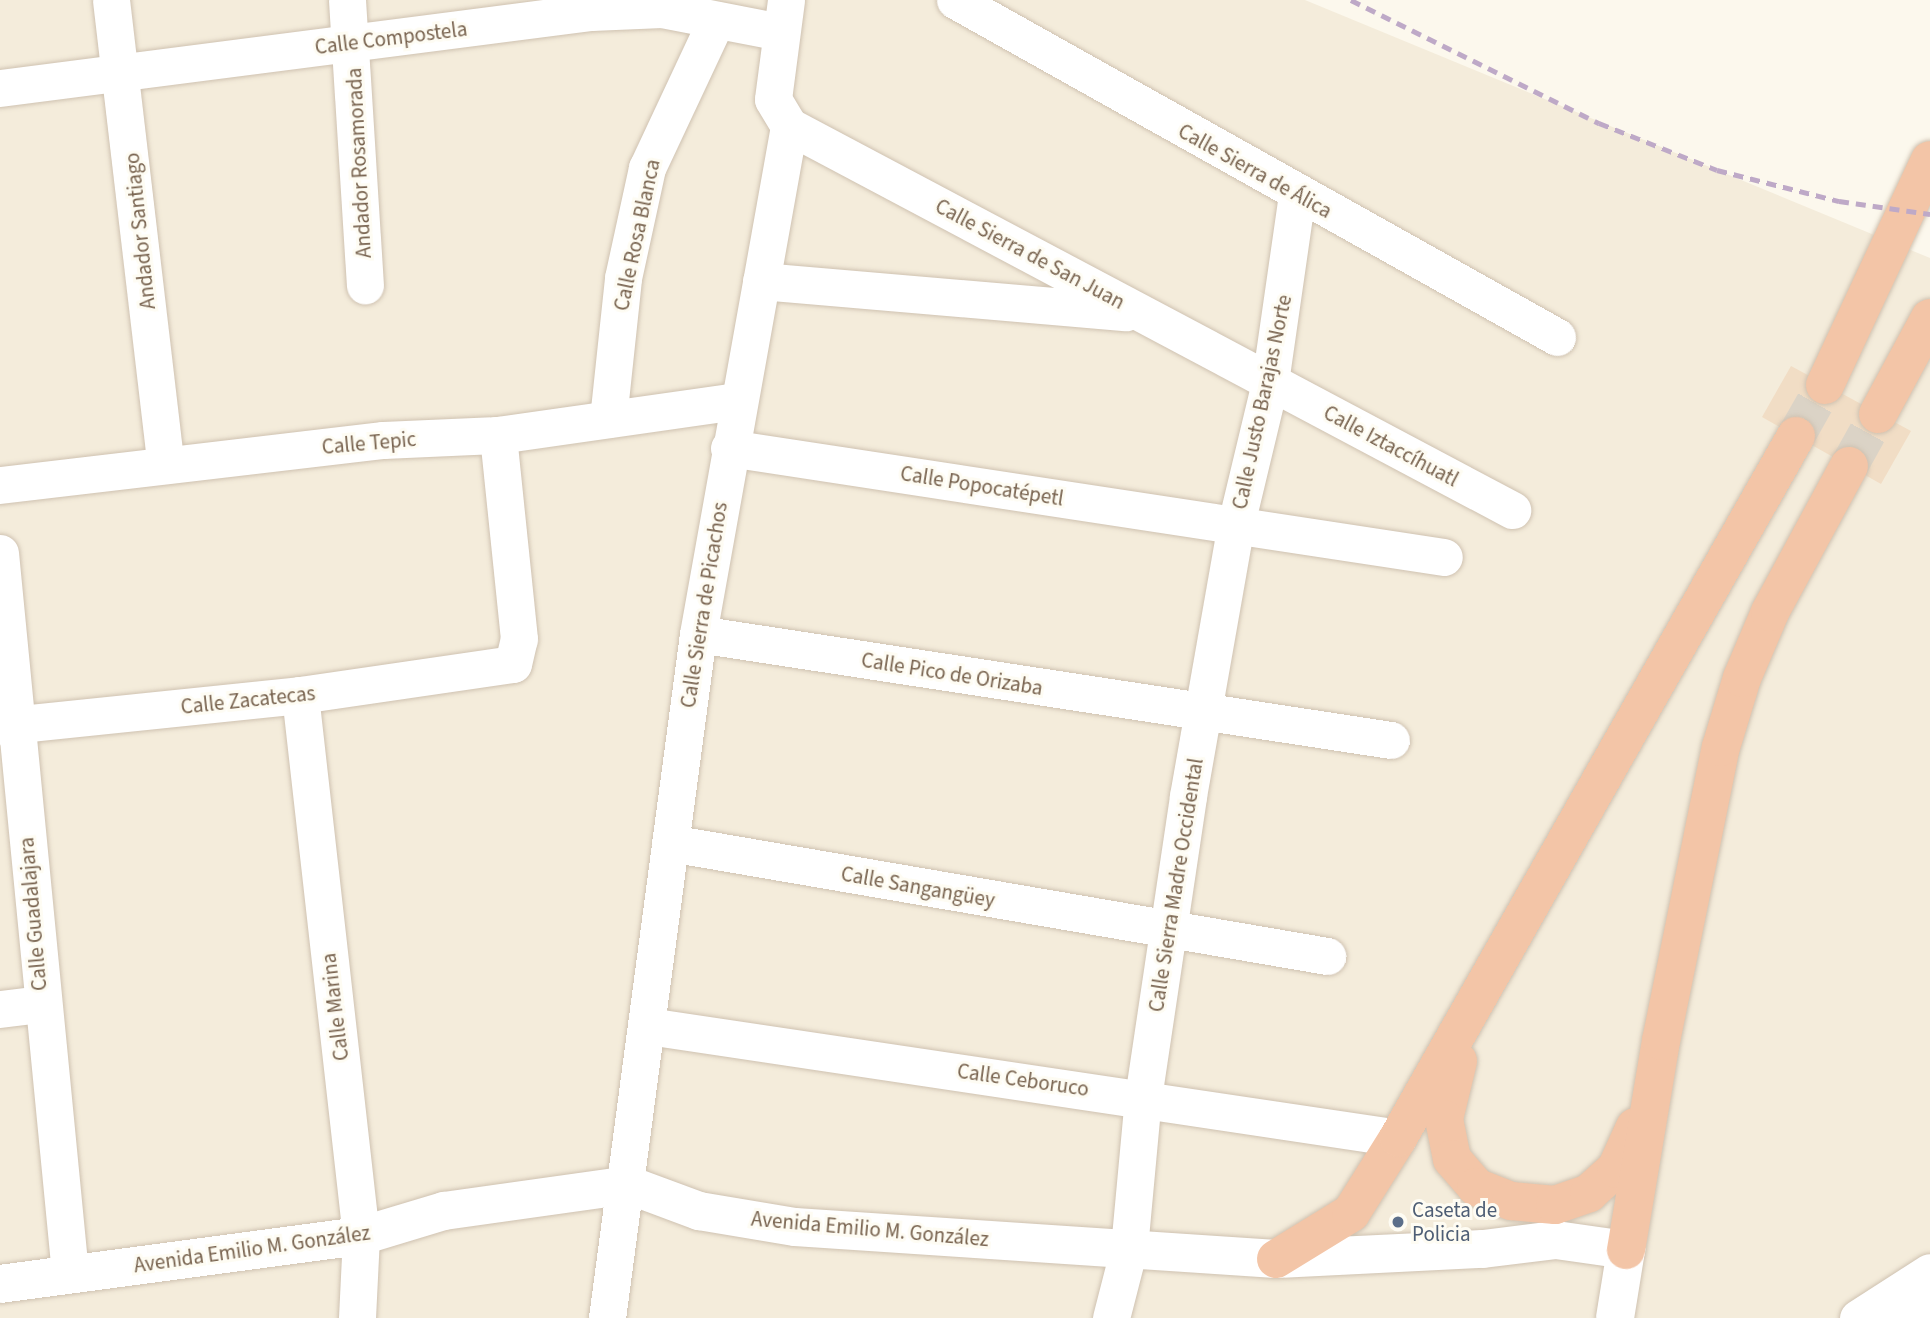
<!DOCTYPE html>
<meta charset="utf-8">
<style>
body{margin:0}
#map{position:relative;width:1930px;height:1318px;overflow:hidden;background:#fcf8ed;font-family:"Source Sans 3",sans-serif}
div>[style]{position:absolute}
.residential>*{inset:0;background:#f4ecdb}
.building>*{inset:0;background:#f1ddc5}
.motorway-tunnel>*{height:38px;margin-top:-19px;transform-origin:0;background:repeating-linear-gradient(90deg,#dbd3c6 0 38px,transparent 0 57px)}
.roads{filter:drop-shadow(0 0 2px #cfc2b1) drop-shadow(0 0 2px #cfc2b1)}
.minor>*{height:37px;margin:-18.5px;padding:0 18.5px;transform-origin:18.5px;border-radius:18.5px;background:#fff}
.tertiary>*{height:38px;margin:-19px;padding:0 19px;transform-origin:19px;border-radius:19px;background:#fff}
.motorway>*{height:38px;margin:-19px;padding:0 19px;transform-origin:19px;border-radius:19px;background:#f3c5a7}
.rail>*{height:5px;margin-top:-2.5px;transform-origin:0;background:repeating-linear-gradient(90deg,#bea9c7 0 10px,transparent 0 17px)}
.dots>*{width:19px;height:19px;translate:-50% -50%;box-sizing:border-box;border:4px solid #fefcf3;border-radius:50%}
span{translate:-50% -50%;white-space:nowrap;text-align:center;line-height:1.15;-webkit-text-stroke:6px #fefcf3;paint-order:stroke}
.street-label{font-size:21px;color:#78634f}
.service-label{font-size:21px;color:#4e5e75}
.left{translate:0 -50%;text-align:left}
</style>
<div id="map">
<div class="residential">
<i style="clip-path:polygon(0 0,1305px 0,1930px 258px,1930px 1318px,0 1318px)"></i>
</div>
<div class="building">
<i style="clip-path:polygon(1791px 366px,1911px 431px,1881px 484px,1762px 417px)"></i>
</div>
<div class="motorway-tunnel">
<i style="left:1796px;top:436px;width:59px;rotate:-60.4deg"></i>
<i style="left:1849px;top:466px;width:60px;rotate:-60.9deg"></i>
</div>
<div class="roads">
<div class="minor">
<i style="left:111px;top:0;width:466px;rotate:83.3deg"></i>
<i style="left:347px;top:0;width:286px;rotate:86.4deg"></i>
<i style="left:955px;top:0;width:690px;rotate:29.24deg"></i>
<i style="left:0;top:88px;width:596px;rotate:-7.33deg"></i>
<i style="left:591px;top:12px;width:71px;rotate:-2.4deg"></i>
<i style="left:662px;top:9px;width:120px;rotate:11deg"></i>
<i style="left:789px;top:126px;width:819px;rotate:27.97deg"></i>
<i style="left:761px;top:281px;width:366px;rotate:4.9deg"></i>
<i style="left:608px;top:419px;width:142px;rotate:-83.9deg"></i>
<i style="left:623px;top:278px;width:113px;rotate:-77.7deg"></i>
<i style="left:647px;top:168px;width:160px;rotate:-64.9deg"></i>
<i style="left:729px;top:448px;width:723px;rotate:8.67deg"></i>
<i style="left:0;top:485px;width:386px;rotate:-6.7deg"></i>
<i style="left:383px;top:440px;width:115px;rotate:-2.5deg"></i>
<i style="left:498px;top:435px;width:242px;rotate:-8.1deg"></i>
<i style="left:0;top:553px;width:724px;rotate:84.45deg"></i>
<i style="left:698px;top:634px;width:701px;rotate:8.7deg"></i>
<i style="left:300px;top:695px;width:544px;rotate:83.57deg"></i>
<i style="left:361px;top:1236px;width:82px;rotate:92.8deg"></i>
<i style="left:0;top:726px;width:302px;rotate:-5.9deg"></i>
<i style="left:300px;top:695px;width:215px;rotate:-8.3deg"></i>
<i style="left:513px;top:664px;width:26px;rotate:-77deg"></i>
<i style="left:519px;top:639px;width:205px;rotate:-95.9deg"></i>
<i style="left:670px;top:843px;width:667px;rotate:9.76deg"></i>
<i style="left:0;top:1009px;width:41px;rotate:-7deg"></i>
<i style="left:648px;top:1026px;width:758px;rotate:8.49deg"></i>
<i style="left:607px;top:1318px;width:690px;rotate:-82.42deg"></i>
<i style="left:698px;top:634px;width:516px;rotate:-79.84deg"></i>
<i style="left:789px;top:126px;width:31px;rotate:-121deg"></i>
<i style="left:773px;top:99px;width:100px;rotate:-82.5deg"></i>
<i style="left:1111px;top:1318px;width:72px;rotate:-75.6deg"></i>
<i style="left:1129px;top:1248px;width:151px;rotate:-84.7deg"></i>
<i style="left:1143px;top:1098px;width:305px;rotate:-81.5deg"></i>
<i style="left:1188px;top:796px;width:276px;rotate:-80deg"></i>
<i style="left:1236px;top:524px;width:146px;rotate:-76.5deg"></i>
<i style="left:1270px;top:382px;width:189px;rotate:-81.8deg"></i>
<i style="left:1858px;top:1318px;width:85px;rotate:-32.6deg"></i>
<i style="left:1910px;top:1318px;width:24px;rotate:-33deg"></i>
</div>
<div class="tertiary">
<i style="left:0;top:1284px;width:364px;rotate:-7.6deg"></i>
<i style="left:361px;top:1236px;width:87px;rotate:-16.8deg"></i>
<i style="left:444px;top:1211px;width:187px;rotate:-8deg"></i>
<i style="left:629px;top:1185px;width:75px;rotate:20.4deg"></i>
<i style="left:699px;top:1211px;width:97px;rotate:9.5deg"></i>
<i style="left:795px;top:1227px;width:482px;rotate:3.8deg"></i>
<i style="left:1276px;top:1259px;width:207px;rotate:-2.8deg"></i>
<i style="left:1483px;top:1249px;width:74px;rotate:-7deg"></i>
<i style="left:1556px;top:1240px;width:71px;rotate:8.1deg"></i>
<i style="left:1626px;top:1250px;width:69px;rotate:99.2deg"></i>
</div>
<div class="motorway">
<i style="left:1825px;top:385px;width:248px;rotate:-65deg"></i>
<i style="left:1878px;top:414px;width:109px;rotate:-61.6deg"></i>
<i style="left:1458px;top:1061px;width:60px;rotate:103.6deg"></i>
<i style="left:1444px;top:1119px;width:41px;rotate:78.7deg"></i>
<i style="left:1452px;top:1159px;width:37px;rotate:49deg"></i>
<i style="left:1476px;top:1187px;width:38px;rotate:22deg"></i>
<i style="left:1511px;top:1201px;width:44px;rotate:5.2deg"></i>
<i style="left:1555px;top:1205px;width:36px;rotate:-19deg"></i>
<i style="left:1589px;top:1193px;width:36px;rotate:-42deg"></i>
<i style="left:1616px;top:1169px;width:46px;rotate:-65.7deg"></i>
<i style="left:1626px;top:1250px;width:212px;rotate:-80.5deg"></i>
<i style="left:1661px;top:1041px;width:300px;rotate:-78.5deg"></i>
<i style="left:1721px;top:747px;width:72px;rotate:-73.1deg"></i>
<i style="left:1742px;top:678px;width:72px;rotate:-67deg"></i>
<i style="left:1770px;top:612px;width:166px;rotate:-61.6deg"></i>
<i style="left:1276px;top:1259px;width:88px;rotate:-31.5deg"></i>
<i style="left:1351px;top:1213px;width:89px;rotate:-57.9deg"></i>
<i style="left:1398px;top:1138px;width:807px;rotate:-60.45deg"></i>
</div>
</div>
<div class="rail">
<i style="left:1351px;top:0;width:277px;rotate:26.4deg"></i>
<i style="left:1599px;top:123px;width:127px;rotate:21.7deg"></i>
<i style="left:1717px;top:170px;width:126px;rotate:14.3deg"></i>
<i style="left:1839px;top:201px;width:92px;rotate:8.1deg"></i>
</div>
<div class="dots">
<i style="left:1398px;top:1222px;background:#5c6f8a"></i>
</div>
<div class="street-label">
<span style="left:391px;top:38px;rotate:-7deg">Calle Compostela</span>
<span style="left:359px;top:163px;rotate:-93deg">Andador Rosamorada</span>
<span style="left:1255px;top:171px;rotate:29deg">Calle Sierra de Álica</span>
<span style="left:140px;top:231px;rotate:-96deg">Andador Santiago</span>
<span style="left:637px;top:235px;rotate:-78deg">Calle Rosa Blanca</span>
<span style="left:1030px;top:254px;rotate:28deg">Calle Sierra de San Juan</span>
<span style="left:1262px;top:402px;rotate:-78deg">Calle Justo Barajas Norte</span>
<span style="left:369px;top:443px;rotate:-5deg">Calle Tepic</span>
<span style="left:1391px;top:446px;rotate:28deg">Calle Iztaccíhuatl</span>
<span style="left:982px;top:486px;rotate:9deg">Calle Popocatépetl</span>
<span style="left:704px;top:605px;rotate:-81deg">Calle Sierra de Picachos</span>
<span style="left:952px;top:674px;rotate:9deg">Calle Pico de Orizaba</span>
<span style="left:248px;top:700px;rotate:-6deg">Calle Zacatecas</span>
<span style="left:1176px;top:885px;rotate:-81deg">Calle Sierra Madre Occidental</span>
<span style="left:918px;top:887px;rotate:10deg">Calle Sangangüey</span>
<span style="left:33px;top:914px;rotate:-95deg">Calle Guadalajara</span>
<span style="left:335px;top:1007px;rotate:-97deg">Calle Marina</span>
<span style="left:1023px;top:1080px;rotate:8deg">Calle Ceboruco</span>
<span style="left:870px;top:1229px;rotate:5deg">Avenida Emilio M. González</span>
<span style="left:252px;top:1249px;rotate:-8deg">Avenida Emilio M. González</span>
</div>
<div class="service-label">
<span class="left" style="left:1412px;top:1222px">Caseta de<br>Policia</span>
</div>
</div>
